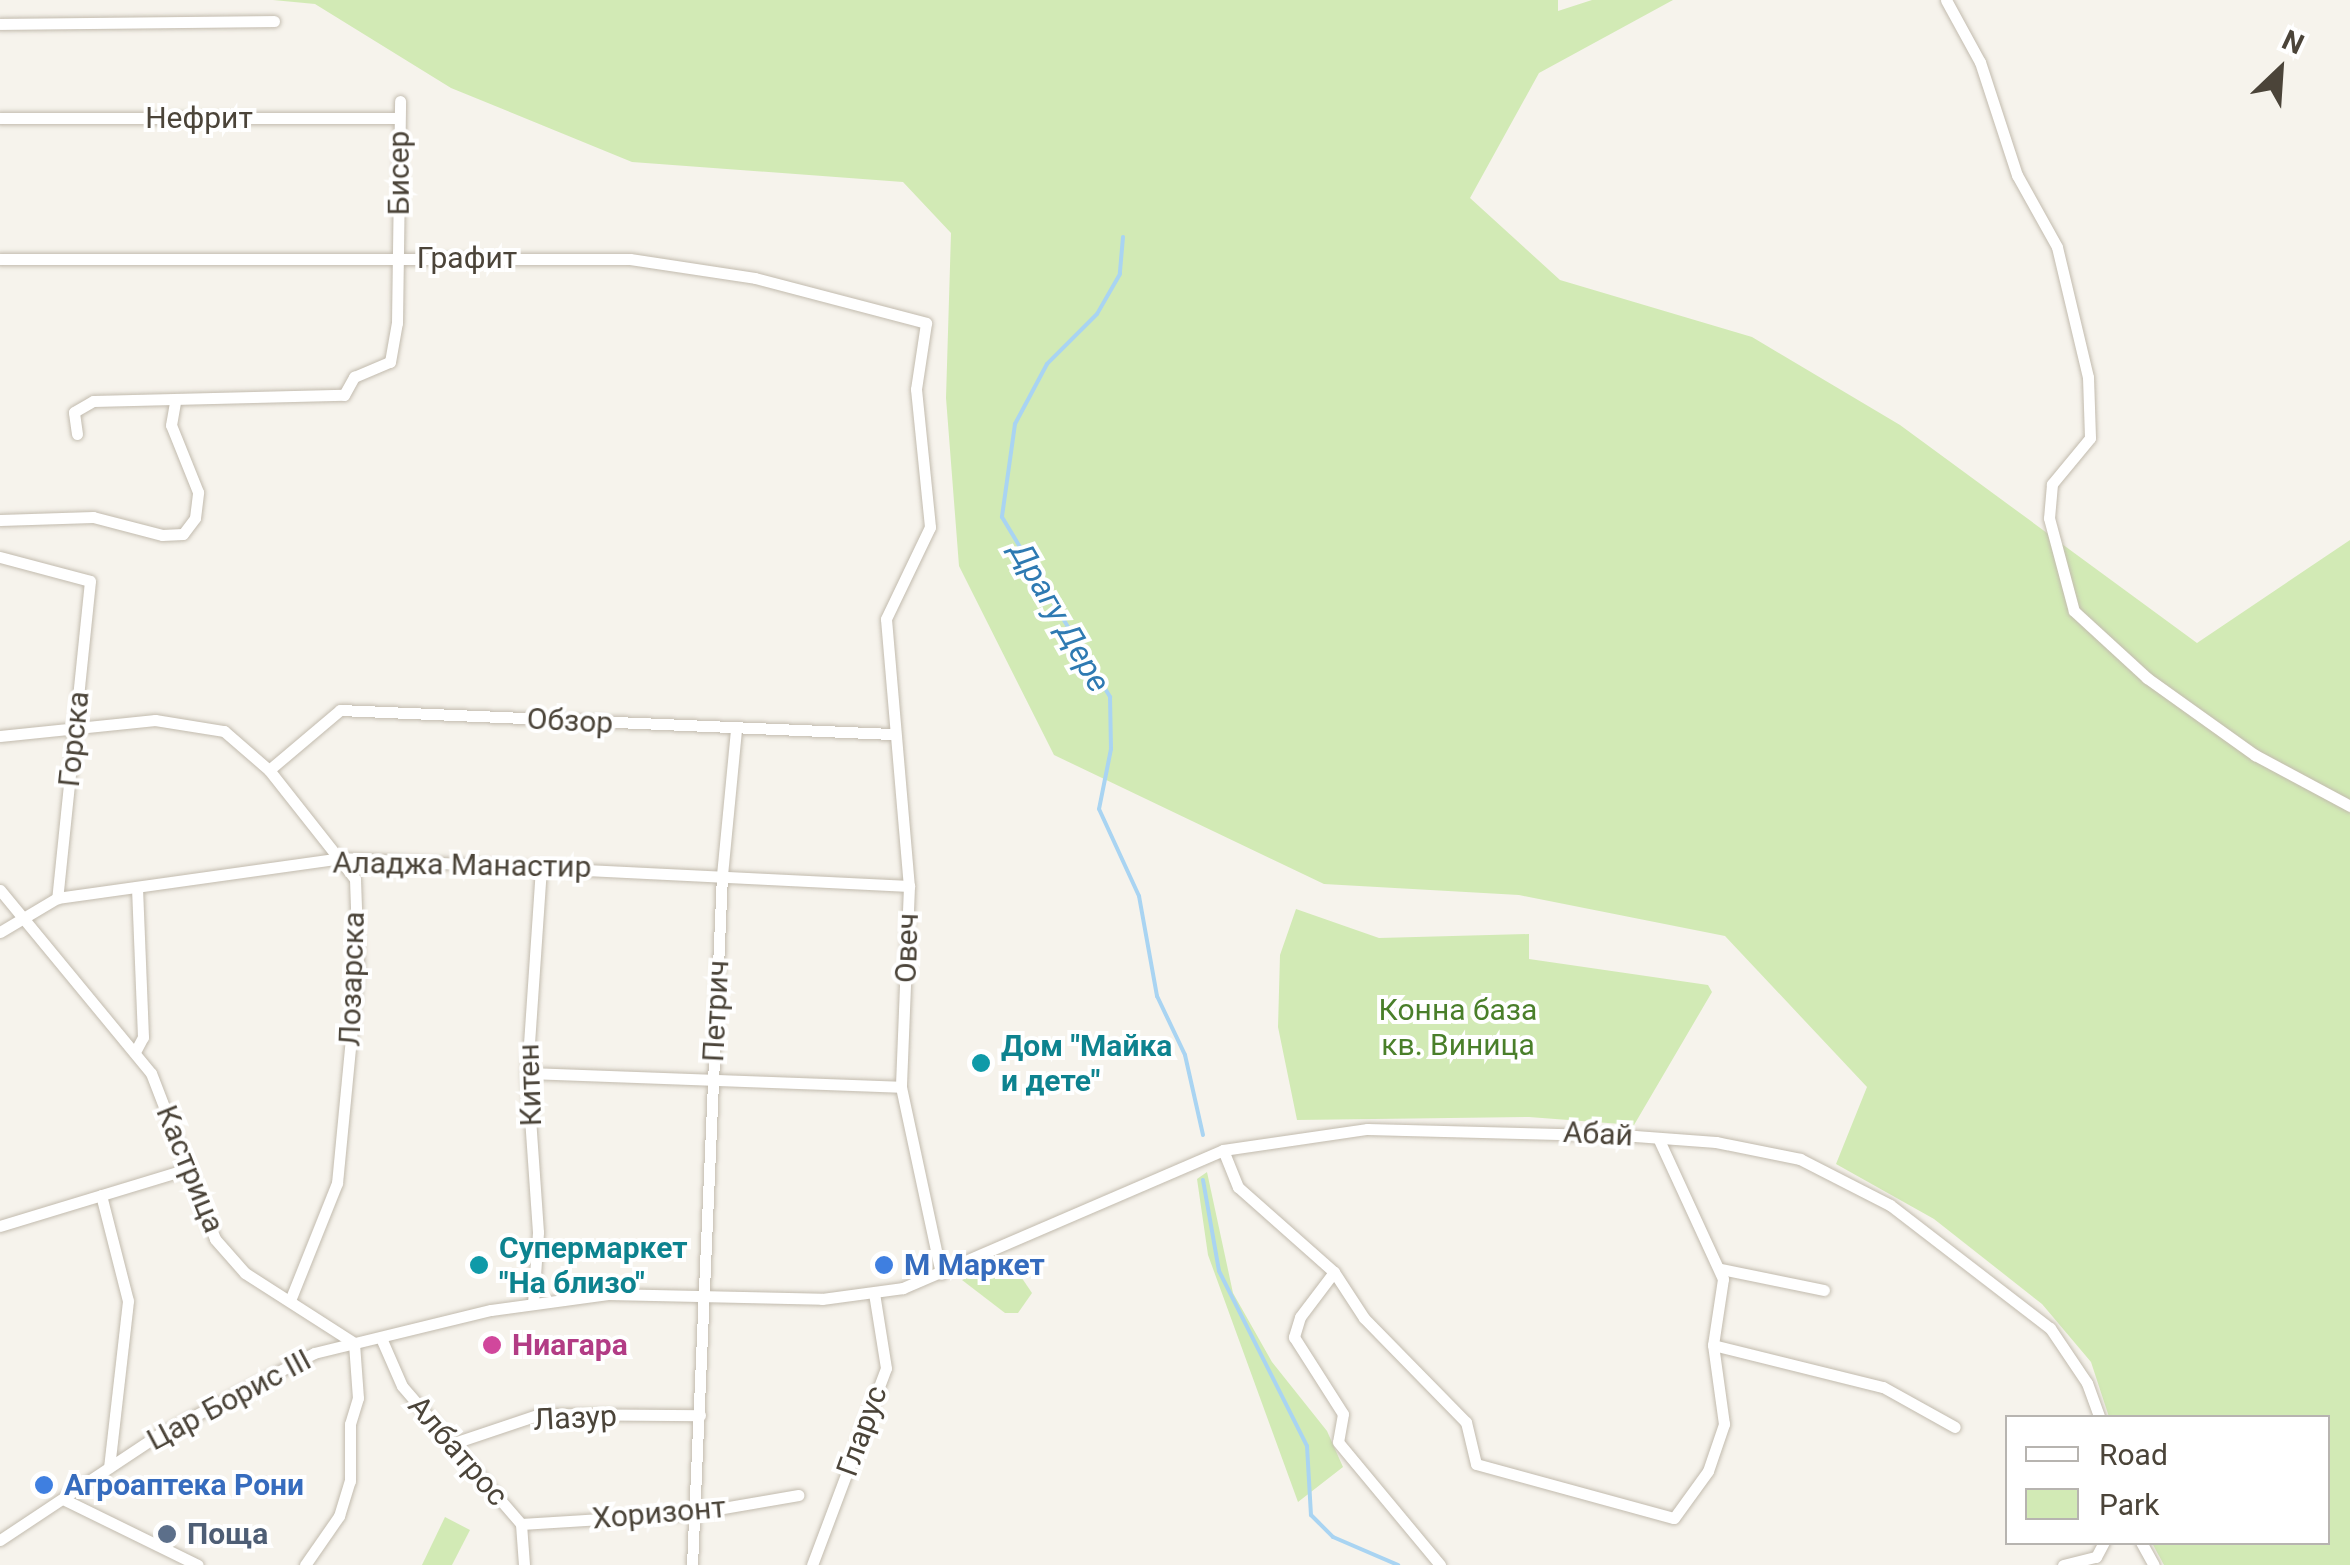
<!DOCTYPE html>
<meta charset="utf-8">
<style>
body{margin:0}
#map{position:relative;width:2350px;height:1565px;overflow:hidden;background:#f6f3ec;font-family:Roboto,sans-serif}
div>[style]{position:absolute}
.green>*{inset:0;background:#d2eab5}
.stream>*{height:4px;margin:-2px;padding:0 2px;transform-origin:2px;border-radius:2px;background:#a9d4f2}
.roads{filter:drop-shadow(0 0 2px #c2bbae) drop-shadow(0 0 2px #c2bbae)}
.minor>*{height:11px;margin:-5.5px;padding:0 5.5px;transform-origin:5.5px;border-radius:5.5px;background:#fff}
.dots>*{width:28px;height:28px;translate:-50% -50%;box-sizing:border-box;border:5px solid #fff;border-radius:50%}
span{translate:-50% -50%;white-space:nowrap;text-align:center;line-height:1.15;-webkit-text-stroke:8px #fff;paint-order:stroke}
.street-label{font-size:30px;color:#4b4439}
.park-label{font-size:30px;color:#4a7f2a}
.culture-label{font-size:30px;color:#0d838f;font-weight:700}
.left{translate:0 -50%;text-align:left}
.shop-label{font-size:30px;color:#366cbe;font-weight:700}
.hotel-label{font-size:30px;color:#b23c85;font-weight:700}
.service-label{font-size:30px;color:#4e5e75;font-weight:700}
.water-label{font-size:32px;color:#2e7ab2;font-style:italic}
.legend{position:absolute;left:2005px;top:1415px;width:325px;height:130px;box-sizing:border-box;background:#fff;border:2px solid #b7b4b0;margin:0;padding:12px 18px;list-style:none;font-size:30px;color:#4b4439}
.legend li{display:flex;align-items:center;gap:20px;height:50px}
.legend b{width:50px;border:2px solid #b7b4b0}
.north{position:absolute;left:2230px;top:20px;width:100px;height:100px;-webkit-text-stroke:8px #fff;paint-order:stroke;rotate:25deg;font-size:28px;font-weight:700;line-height:40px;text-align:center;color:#4b4439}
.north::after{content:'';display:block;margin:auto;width:35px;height:45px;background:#4b4439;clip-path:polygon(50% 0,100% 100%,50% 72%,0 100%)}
</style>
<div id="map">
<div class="green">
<i style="clip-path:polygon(273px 0,1558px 0,1558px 11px,1592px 0,1673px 0,1539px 73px,1470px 198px,1560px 280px,1752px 337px,1900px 425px,2197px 643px,2350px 540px,2350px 1565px,2164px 1565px,2152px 1543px,2328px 1542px,2328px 1418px,2109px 1417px,2091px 1362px,2042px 1304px,1934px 1219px,1836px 1164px,1867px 1087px,1725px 936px,1519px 895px,1324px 884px,1054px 755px,959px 566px,946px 398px,951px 233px,903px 182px,632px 162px,451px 88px,315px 4px)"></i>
<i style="clip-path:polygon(1296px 909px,1379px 938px,1529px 934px,1529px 959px,1708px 985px,1712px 992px,1634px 1125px,1529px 1117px,1297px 1120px,1278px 1027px,1280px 955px)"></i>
<i style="clip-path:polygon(1207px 1172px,1233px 1293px,1272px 1362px,1327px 1431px,1343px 1467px,1298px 1502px,1208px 1255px,1197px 1179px)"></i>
<i style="clip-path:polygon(1009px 1259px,1032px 1293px,1018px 1313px,1005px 1313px,962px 1280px)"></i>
<i style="clip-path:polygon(445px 1517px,470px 1530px,452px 1565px,422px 1565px)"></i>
</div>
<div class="stream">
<i style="left:1123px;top:237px;width:37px;rotate:95deg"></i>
<i style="left:1120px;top:274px;width:46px;rotate:119.9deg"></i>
<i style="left:1097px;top:314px;width:71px;rotate:135deg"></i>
<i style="left:1047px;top:364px;width:68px;rotate:118.1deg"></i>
<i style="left:1015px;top:424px;width:94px;rotate:98deg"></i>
<i style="left:1002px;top:517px;width:210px;rotate:59deg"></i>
<i style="left:1110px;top:697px;width:52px;rotate:88.9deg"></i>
<i style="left:1111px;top:749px;width:61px;rotate:101.3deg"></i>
<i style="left:1099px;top:809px;width:96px;rotate:65.3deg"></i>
<i style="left:1139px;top:896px;width:102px;rotate:79.8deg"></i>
<i style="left:1157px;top:996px;width:65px;rotate:64.6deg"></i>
<i style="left:1185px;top:1055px;width:82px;rotate:77.3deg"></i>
<i style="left:1203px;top:1180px;width:92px;rotate:80deg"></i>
<i style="left:1219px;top:1271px;width:196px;rotate:63.3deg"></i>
<i style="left:1307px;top:1446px;width:69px;rotate:86.7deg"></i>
<i style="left:1311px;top:1515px;width:31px;rotate:45deg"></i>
<i style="left:1333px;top:1537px;width:71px;rotate:23.3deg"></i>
</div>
<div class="roads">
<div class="minor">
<i style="left:1946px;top:0;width:71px;rotate:61.3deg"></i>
<i style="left:1980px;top:62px;width:119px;rotate:71.9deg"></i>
<i style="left:2017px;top:175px;width:82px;rotate:60.9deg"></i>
<i style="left:2057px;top:247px;width:134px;rotate:76.6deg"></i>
<i style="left:2088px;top:377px;width:61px;rotate:88.1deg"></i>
<i style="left:2090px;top:438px;width:60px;rotate:129.6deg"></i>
<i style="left:2052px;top:484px;width:34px;rotate:95deg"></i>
<i style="left:2049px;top:518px;width:96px;rotate:75deg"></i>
<i style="left:2074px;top:611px;width:99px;rotate:42.5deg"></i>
<i style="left:2147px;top:678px;width:133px;rotate:35.5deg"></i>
<i style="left:2255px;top:755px;width:108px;rotate:28.2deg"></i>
<i style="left:0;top:24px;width:274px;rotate:-0.6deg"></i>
<i style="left:0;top:118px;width:398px"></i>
<i style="left:0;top:259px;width:630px"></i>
<i style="left:630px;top:259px;width:126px;rotate:8.6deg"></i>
<i style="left:755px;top:278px;width:177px;rotate:14.7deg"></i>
<i style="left:926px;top:323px;width:67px;rotate:98.6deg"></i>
<i style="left:916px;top:389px;width:139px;rotate:84.2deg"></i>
<i style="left:930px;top:527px;width:102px;rotate:115.6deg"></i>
<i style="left:886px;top:619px;width:268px;rotate:85.1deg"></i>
<i style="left:909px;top:886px;width:201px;rotate:92.3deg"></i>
<i style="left:901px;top:1087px;width:191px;rotate:77.9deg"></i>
<i style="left:77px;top:434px;width:22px;rotate:-98deg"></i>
<i style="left:74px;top:412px;width:22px;rotate:-30deg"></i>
<i style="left:93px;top:401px;width:251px;rotate:-1.4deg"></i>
<i style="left:344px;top:395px;width:21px;rotate:-61deg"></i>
<i style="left:354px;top:377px;width:39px;rotate:-23deg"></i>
<i style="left:390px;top:362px;width:40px;rotate:-80deg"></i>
<i style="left:397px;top:323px;width:222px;rotate:-89.2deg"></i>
<i style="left:0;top:520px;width:93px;rotate:-1.8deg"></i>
<i style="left:93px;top:517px;width:71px;rotate:14.6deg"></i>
<i style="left:162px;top:535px;width:21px;rotate:-3deg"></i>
<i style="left:183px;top:534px;width:20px;rotate:-53deg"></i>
<i style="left:195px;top:518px;width:26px;rotate:-83deg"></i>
<i style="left:198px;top:492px;width:72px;rotate:-111.9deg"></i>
<i style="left:171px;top:425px;width:22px;rotate:-80deg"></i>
<i style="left:0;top:557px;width:93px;rotate:14.9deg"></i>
<i style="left:90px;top:581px;width:319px;rotate:95.9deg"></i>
<i style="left:0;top:736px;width:156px;rotate:-5.9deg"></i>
<i style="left:155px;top:720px;width:70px;rotate:9.1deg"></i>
<i style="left:224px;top:731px;width:60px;rotate:40.9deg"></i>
<i style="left:269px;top:770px;width:139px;rotate:51.7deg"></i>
<i style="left:355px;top:879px;width:86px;rotate:88deg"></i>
<i style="left:358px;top:965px;width:219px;rotate:95.5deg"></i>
<i style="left:337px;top:1183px;width:124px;rotate:111.8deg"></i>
<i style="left:269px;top:770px;width:93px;rotate:-40.2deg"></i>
<i style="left:340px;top:710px;width:554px;rotate:2.49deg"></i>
<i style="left:0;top:890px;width:237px;rotate:50.5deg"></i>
<i style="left:151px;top:1073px;width:178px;rotate:68.9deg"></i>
<i style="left:215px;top:1239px;width:45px;rotate:48.6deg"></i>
<i style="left:245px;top:1273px;width:130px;rotate:32.7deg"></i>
<i style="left:0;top:932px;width:66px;rotate:-30.8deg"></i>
<i style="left:57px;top:898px;width:286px;rotate:-8deg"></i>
<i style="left:340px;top:858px;width:570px;rotate:2.82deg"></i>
<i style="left:135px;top:1052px;width:17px;rotate:-62deg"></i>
<i style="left:143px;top:1037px;width:150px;rotate:-92.3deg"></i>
<i style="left:527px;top:1073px;width:374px;rotate:2.1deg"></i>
<i style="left:1223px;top:1150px;width:40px;rotate:68deg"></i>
<i style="left:1238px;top:1187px;width:128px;rotate:41.5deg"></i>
<i style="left:1334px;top:1272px;width:56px;rotate:127.1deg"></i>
<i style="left:1300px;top:1317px;width:21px;rotate:107deg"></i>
<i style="left:1294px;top:1337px;width:91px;rotate:57.5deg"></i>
<i style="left:1343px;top:1414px;width:28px;rotate:100deg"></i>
<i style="left:1338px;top:1442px;width:160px;rotate:50.3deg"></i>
<i style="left:101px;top:1195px;width:109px;rotate:75.7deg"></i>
<i style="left:128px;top:1301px;width:167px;rotate:96.5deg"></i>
<i style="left:0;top:1226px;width:192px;rotate:-16.9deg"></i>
<i style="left:1721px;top:1269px;width:105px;rotate:11.5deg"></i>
<i style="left:1334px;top:1272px;width:55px;rotate:56.9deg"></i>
<i style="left:1364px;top:1318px;width:146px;rotate:45.6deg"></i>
<i style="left:1466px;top:1422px;width:43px;rotate:76.6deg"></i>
<i style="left:1476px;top:1464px;width:205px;rotate:15.3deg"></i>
<i style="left:1674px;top:1518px;width:58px;rotate:-54.1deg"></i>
<i style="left:1708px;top:1471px;width:50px;rotate:-71.2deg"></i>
<i style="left:1724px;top:1424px;width:80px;rotate:-97.9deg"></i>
<i style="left:1713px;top:1345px;width:67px;rotate:-81.4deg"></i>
<i style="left:1723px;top:1279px;width:155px;rotate:-114.7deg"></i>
<i style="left:533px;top:1304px;width:72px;rotate:-86deg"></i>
<i style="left:538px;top:1232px;width:159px;rotate:-94deg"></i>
<i style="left:527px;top:1073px;width:207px;rotate:-86.1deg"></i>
<i style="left:381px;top:1338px;width:52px;rotate:66.4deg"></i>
<i style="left:402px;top:1386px;width:182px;rotate:49.2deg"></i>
<i style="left:521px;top:1524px;width:41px;rotate:85.8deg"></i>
<i style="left:1713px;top:1345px;width:175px;rotate:13.9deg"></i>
<i style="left:1883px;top:1387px;width:82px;rotate:29.1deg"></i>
<i style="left:454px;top:1443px;width:91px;rotate:-18.6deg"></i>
<i style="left:540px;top:1414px;width:160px;rotate:0.4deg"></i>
<i style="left:63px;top:1499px;width:150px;rotate:26.1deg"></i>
<i style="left:521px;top:1524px;width:173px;rotate:-3.6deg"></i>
<i style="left:694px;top:1513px;width:106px;rotate:-9.8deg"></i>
<i style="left:0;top:1540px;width:190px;rotate:-33.6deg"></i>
<i style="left:158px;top:1435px;width:176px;rotate:-27.7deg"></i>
<i style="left:314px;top:1353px;width:182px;rotate:-13.7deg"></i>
<i style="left:491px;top:1310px;width:118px;rotate:-7.8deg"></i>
<i style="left:608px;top:1294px;width:214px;rotate:1.3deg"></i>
<i style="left:822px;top:1299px;width:82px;rotate:-7.7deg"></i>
<i style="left:903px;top:1288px;width:348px;rotate:-23.3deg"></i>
<i style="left:1223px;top:1150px;width:146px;rotate:-8.3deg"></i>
<i style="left:1367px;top:1129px;width:268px;rotate:1.5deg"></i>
<i style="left:1635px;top:1136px;width:81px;rotate:4.2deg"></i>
<i style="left:1716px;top:1142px;width:86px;rotate:11.4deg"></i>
<i style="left:1800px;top:1159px;width:101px;rotate:27.1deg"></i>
<i style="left:1890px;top:1205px;width:202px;rotate:37.6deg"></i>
<i style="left:2050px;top:1328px;width:66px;rotate:56.1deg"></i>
<i style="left:2087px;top:1383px;width:37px;rotate:70deg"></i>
<i style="left:2141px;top:1542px;width:26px;rotate:61deg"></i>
<i style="left:305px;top:1565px;width:60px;rotate:-55.2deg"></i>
<i style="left:339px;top:1516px;width:37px;rotate:-73deg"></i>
<i style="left:350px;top:1481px;width:57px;rotate:-90deg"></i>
<i style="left:350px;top:1424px;width:27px;rotate:-73deg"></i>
<i style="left:358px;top:1398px;width:55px;rotate:-94.2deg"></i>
<i style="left:692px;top:1565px;width:691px;rotate:-87.51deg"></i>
<i style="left:722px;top:875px;width:146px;rotate:-84.5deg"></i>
<i style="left:812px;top:1565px;width:210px;rotate:-69.4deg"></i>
<i style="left:886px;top:1368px;width:76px;rotate:-99.1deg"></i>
<i style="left:2063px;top:1565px;width:34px;rotate:-14deg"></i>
<i style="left:2096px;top:1557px;width:17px;rotate:-62deg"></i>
</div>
</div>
<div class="dots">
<i style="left:981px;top:1063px;background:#0f9aa8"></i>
<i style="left:479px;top:1265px;background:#0f9aa8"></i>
<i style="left:884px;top:1265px;background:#3f7fe0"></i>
<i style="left:492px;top:1345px;background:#d1479c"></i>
<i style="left:44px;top:1485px;background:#3f7fe0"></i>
<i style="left:167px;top:1534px;background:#5c6f8a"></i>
</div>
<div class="street-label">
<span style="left:199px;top:118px">Нефрит</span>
<span style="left:399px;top:173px;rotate:-90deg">Бисер</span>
<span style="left:467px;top:258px">Графит</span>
<span style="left:570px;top:721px;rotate:3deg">Обзор</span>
<span style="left:74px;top:739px;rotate:-84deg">Горска</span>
<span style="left:462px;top:865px;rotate:1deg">Аладжа Манастир</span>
<span style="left:907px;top:948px;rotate:-88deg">Овеч</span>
<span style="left:352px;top:979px;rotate:-88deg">Лозарска</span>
<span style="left:716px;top:1011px;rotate:-87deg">Петрич</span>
<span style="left:530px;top:1085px;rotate:-92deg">Китен</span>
<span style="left:1598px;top:1134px;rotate:3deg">Абай</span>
<span style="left:190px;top:1169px;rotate:68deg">Кастрица</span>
<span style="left:229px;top:1400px;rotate:-28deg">Цар Борис III</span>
<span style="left:575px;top:1418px;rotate:-3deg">Лазур</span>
<span style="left:862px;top:1431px;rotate:-70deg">Гларус</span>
<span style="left:458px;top:1451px;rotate:49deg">Албатрос</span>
<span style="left:659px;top:1513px;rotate:-5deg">Хоризонт</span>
</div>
<div class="park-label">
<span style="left:1458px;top:1027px">Конна база<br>кв. Виница</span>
</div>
<div class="culture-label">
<span class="left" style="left:1001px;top:1063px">Дом "Майка<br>и дете"</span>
<span class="left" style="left:499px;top:1265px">Супермаркет<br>"На близо"</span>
</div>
<div class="shop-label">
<span class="left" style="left:904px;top:1265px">М Маркет</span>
<span class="left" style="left:64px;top:1485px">Агроаптека Рони</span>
</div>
<div class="hotel-label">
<span class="left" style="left:512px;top:1345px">Ниагара</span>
</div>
<div class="service-label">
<span class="left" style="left:187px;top:1534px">Поща</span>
</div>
<div class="water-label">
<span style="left:1060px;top:617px;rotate:60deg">Драгу Дере</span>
</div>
<ul class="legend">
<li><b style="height:12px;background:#fff"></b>Road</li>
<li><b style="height:28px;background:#d2eab5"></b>Park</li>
</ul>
<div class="north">N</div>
</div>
